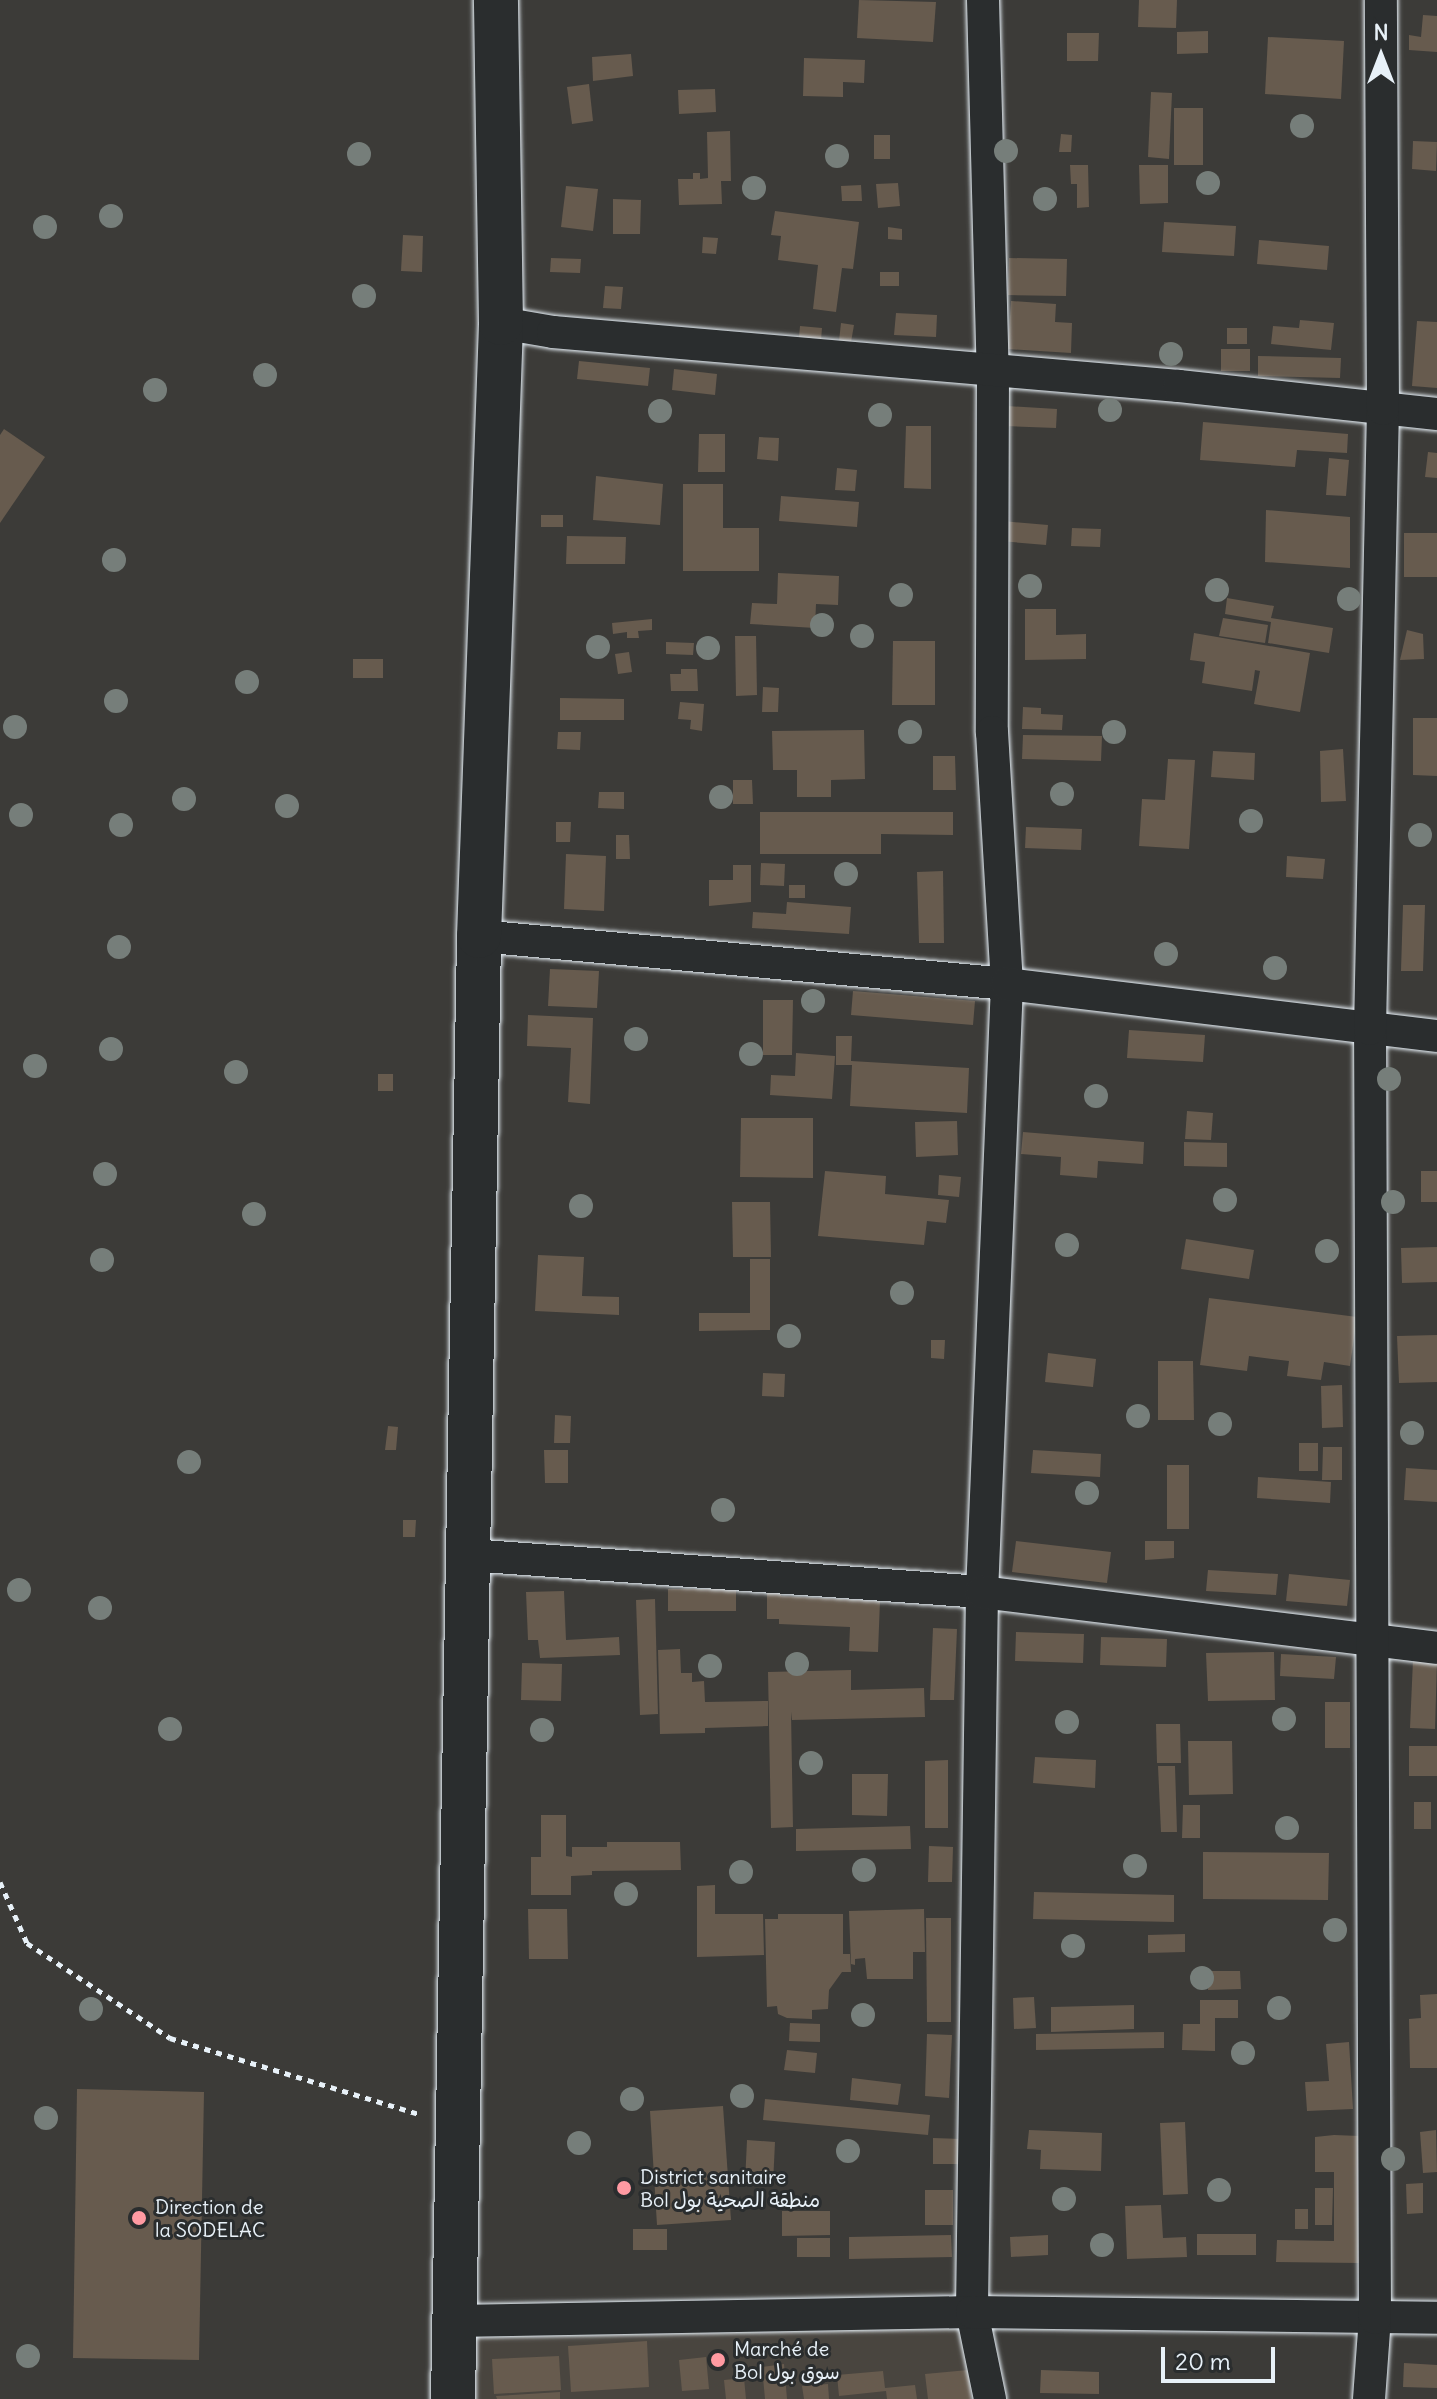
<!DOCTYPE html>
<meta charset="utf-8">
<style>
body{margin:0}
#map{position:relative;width:1437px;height:2399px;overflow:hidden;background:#3c3b38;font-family:Delius,"Playpen Sans Arabic",sans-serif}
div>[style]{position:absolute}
.built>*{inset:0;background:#49453f}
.building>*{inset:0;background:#675b4e}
.path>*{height:5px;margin-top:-2.5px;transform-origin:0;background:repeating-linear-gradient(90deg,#e8f1f8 0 6px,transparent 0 12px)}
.roads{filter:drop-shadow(0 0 2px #e8f1f8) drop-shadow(0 0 2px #e8f1f8)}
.street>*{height:32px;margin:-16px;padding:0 16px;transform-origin:16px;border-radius:16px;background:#2a2d2e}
.secondary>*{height:44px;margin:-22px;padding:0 22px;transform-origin:22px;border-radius:22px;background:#2a2d2e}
.trees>*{width:24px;height:24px;margin:-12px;border-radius:50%;background:#767e7a}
.dots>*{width:22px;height:22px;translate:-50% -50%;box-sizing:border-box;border:4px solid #2a2d2e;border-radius:50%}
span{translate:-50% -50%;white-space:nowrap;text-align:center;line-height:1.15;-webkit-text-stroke:6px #2a2d2e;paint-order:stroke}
.poi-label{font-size:20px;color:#e8f1f8}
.left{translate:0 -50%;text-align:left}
.north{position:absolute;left:1341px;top:16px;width:80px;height:80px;-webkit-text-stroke:6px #2a2d2e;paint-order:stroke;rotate:0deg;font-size:22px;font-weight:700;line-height:32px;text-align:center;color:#e8f1f8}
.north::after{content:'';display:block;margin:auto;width:28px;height:36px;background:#e8f1f8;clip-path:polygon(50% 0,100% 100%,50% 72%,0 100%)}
.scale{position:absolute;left:1161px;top:2347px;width:114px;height:36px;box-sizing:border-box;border:4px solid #e8f1f8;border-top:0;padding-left:10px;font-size:24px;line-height:28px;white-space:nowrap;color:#e8f1f8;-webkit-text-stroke:6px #2a2d2e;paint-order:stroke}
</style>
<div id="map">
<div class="built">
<i style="clip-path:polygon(972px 2312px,990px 2399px,453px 2399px,455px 2321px)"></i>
</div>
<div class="building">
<i style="clip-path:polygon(859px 0,936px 2px,933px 42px,857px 38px)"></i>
<i style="clip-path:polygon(1139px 0,1177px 0,1176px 28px,1138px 27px)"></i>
<i style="clip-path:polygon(1423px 15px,1437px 16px,1437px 52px,1409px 50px,1409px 35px,1421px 37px)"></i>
<i style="clip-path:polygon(1208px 31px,1208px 53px,1177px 54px,1177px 32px)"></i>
<i style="clip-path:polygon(1067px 33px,1099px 33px,1098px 61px,1067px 61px)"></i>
<i style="clip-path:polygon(1268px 37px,1344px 41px,1341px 99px,1265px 94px)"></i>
<i style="clip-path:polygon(631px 54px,633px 76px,593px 81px,592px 57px)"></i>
<i style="clip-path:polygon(804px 58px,865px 60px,864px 83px,843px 82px,843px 97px,803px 96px)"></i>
<i style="clip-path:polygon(589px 84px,593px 121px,572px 124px,567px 87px)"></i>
<i style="clip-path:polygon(715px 89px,716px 112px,679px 114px,678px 90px)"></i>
<i style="clip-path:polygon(1151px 92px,1172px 93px,1169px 159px,1148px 157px)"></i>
<i style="clip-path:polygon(1174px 108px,1203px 108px,1203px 165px,1174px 165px)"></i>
<i style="clip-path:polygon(730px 131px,731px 181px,721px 181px,722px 204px,679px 205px,678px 179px,693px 179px,693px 173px,700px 173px,700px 179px,708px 178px,707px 132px)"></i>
<i style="clip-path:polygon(1061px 134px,1072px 135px,1071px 152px,1059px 152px)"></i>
<i style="clip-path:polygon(874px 135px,890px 135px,890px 159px,874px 159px)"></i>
<i style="clip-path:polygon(1413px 141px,1437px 142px,1436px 171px,1412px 169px)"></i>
<i style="clip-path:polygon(1070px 165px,1088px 165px,1089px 207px,1077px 208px,1077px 184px,1071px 184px)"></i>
<i style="clip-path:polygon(1139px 165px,1168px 165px,1168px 203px,1140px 204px)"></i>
<i style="clip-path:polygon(898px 183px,900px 206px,878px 208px,876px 184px)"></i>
<i style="clip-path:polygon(861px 185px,862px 201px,842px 201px,841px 186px)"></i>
<i style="clip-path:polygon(566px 186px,598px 189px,593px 231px,561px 227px)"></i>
<i style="clip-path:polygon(613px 199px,641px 200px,640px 234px,613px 234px)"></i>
<i style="clip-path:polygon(775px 211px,859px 222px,853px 269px,842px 268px,836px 312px,813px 309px,818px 265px,778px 260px,781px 236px,771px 235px)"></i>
<i style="clip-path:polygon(1164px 222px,1236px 226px,1234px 256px,1162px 252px)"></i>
<i style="clip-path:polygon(888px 227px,902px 229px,902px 240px,888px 239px)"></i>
<i style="clip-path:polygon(403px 235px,423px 236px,422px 272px,401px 271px)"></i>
<i style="clip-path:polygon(703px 237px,718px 238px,716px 254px,702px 253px)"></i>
<i style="clip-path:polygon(1259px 240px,1329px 246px,1327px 270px,1257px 264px)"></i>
<i style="clip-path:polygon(551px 258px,581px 259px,580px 273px,550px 272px)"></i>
<i style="clip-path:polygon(1009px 258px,1067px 259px,1066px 296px,1008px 295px)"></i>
<i style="clip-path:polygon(880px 272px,899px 272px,899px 286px,880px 286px)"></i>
<i style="clip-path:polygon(605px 286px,623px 287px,621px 309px,603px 308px)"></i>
<i style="clip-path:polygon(1011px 301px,1056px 304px,1055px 322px,1072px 323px,1071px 353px,1008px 349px)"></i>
<i style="clip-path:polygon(896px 313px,937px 315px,936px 337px,894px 335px)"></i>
<i style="clip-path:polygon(1300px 320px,1334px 323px,1331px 350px,1271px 344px,1273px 326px,1299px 328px)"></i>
<i style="clip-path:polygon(1417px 321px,1437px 322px,1437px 388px,1412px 386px)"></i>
<i style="clip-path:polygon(841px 323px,854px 325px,851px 342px,839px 341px)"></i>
<i style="clip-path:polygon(800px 326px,822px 328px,821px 340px,799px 337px)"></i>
<i style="clip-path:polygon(1227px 328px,1247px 328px,1247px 344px,1227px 344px)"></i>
<i style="clip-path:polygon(1221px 349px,1250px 349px,1250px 371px,1221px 371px)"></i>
<i style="clip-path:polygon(1258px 356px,1341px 358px,1340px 378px,1258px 376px)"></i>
<i style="clip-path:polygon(579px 361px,650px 368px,648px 386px,577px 379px)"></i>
<i style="clip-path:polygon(674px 369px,717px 374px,715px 395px,672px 390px)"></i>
<i style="clip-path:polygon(1007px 406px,1057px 409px,1056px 428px,1006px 426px)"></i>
<i style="clip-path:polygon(1203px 422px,1348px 434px,1347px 453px,1297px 450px,1295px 467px,1200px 460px)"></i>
<i style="clip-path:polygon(906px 426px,931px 426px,931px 489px,904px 488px)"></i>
<i style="clip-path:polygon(4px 429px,45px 457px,0 523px,0 435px)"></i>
<i style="clip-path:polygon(699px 434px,725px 434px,725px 472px,698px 472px)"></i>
<i style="clip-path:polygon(759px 437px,779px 438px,778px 461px,757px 459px)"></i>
<i style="clip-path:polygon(1428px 452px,1437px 453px,1437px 478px,1425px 477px)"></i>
<i style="clip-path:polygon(1329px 458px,1349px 460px,1346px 496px,1326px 495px)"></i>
<i style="clip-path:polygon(837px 468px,857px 470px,855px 491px,835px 490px)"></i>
<i style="clip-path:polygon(596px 476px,663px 484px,660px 525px,593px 520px)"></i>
<i style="clip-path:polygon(683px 484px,723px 484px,723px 528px,759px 528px,759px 571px,683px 571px)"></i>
<i style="clip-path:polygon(781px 496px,859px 502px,857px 527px,779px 521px)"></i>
<i style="clip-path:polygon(1266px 510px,1350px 517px,1350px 568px,1265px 562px)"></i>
<i style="clip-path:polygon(541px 515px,563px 515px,563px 527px,541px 527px)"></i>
<i style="clip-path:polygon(1002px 521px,1048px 525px,1046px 545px,1000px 541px)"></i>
<i style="clip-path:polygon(1072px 528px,1101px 529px,1100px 547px,1071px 546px)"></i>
<i style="clip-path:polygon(1404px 533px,1437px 533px,1437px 577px,1404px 577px)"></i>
<i style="clip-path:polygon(567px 536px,626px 537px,625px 564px,566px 564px)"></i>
<i style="clip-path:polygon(778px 573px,839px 576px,838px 605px,816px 604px,815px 628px,750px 624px,752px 603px,777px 604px)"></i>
<i style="clip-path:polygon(1227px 598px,1274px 606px,1271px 618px,1333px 628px,1329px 653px,1268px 643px,1271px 622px,1225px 614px)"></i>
<i style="clip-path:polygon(1025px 609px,1056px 609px,1056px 635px,1086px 634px,1086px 659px,1025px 660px)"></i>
<i style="clip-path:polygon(1223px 618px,1268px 625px,1265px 643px,1219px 636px)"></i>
<i style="clip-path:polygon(652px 619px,652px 630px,638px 631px,639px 638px,627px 638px,627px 632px,613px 634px,612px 623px)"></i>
<i style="clip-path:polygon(1407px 630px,1423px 634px,1424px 659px,1400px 660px)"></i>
<i style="clip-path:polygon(1194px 633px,1310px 653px,1300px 712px,1254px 704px,1260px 671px,1255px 670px,1252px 691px,1202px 683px,1205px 662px,1190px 660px)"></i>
<i style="clip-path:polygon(735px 636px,756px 636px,757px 695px,736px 696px)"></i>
<i style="clip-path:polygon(893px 641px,935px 641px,935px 705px,892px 705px)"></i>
<i style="clip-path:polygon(666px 642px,694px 643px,693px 655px,666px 654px)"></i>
<i style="clip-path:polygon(629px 652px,632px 672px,618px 674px,615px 654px)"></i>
<i style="clip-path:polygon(353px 659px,383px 659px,383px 678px,353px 678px)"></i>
<i style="clip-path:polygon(681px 669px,697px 669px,698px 691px,671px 691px,670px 674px,681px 674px)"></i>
<i style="clip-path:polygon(763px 687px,779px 688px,778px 712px,762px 712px)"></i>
<i style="clip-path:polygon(560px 698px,624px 699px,624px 720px,560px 720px)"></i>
<i style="clip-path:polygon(680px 702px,704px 704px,702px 731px,690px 729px,691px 720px,678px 719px)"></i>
<i style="clip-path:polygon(1023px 707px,1041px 708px,1041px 714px,1063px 715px,1062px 730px,1022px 729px)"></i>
<i style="clip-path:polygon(1413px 718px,1437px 718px,1437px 776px,1413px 775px)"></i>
<i style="clip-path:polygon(864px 730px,865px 779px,831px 780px,831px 797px,797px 797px,797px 770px,773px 770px,772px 731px)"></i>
<i style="clip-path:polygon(558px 732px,581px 732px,580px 750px,557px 749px)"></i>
<i style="clip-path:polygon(1023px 735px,1102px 736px,1101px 761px,1022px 759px)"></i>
<i style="clip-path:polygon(1343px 749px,1346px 801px,1321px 802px,1320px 751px)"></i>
<i style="clip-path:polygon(1213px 751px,1255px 753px,1254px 780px,1211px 777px)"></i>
<i style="clip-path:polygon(933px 756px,955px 756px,956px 790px,933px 790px)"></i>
<i style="clip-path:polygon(1168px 759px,1195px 760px,1189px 849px,1139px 846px,1142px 799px,1165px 800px)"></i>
<i style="clip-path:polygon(733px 780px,752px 780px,753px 804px,733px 804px)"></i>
<i style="clip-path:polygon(599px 792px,624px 792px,624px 809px,598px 808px)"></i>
<i style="clip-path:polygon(760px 812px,953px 812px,953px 835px,881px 834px,881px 854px,760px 854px)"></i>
<i style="clip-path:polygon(556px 822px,571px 822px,570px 842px,556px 842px)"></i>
<i style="clip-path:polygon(1026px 827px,1082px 829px,1081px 850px,1025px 848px)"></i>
<i style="clip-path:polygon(616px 835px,629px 835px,630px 859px,616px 859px)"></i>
<i style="clip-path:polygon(566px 854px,606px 856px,604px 911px,564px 909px)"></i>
<i style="clip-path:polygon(1287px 856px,1325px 859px,1323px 879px,1286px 877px)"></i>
<i style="clip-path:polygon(761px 863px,785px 864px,784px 886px,760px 885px)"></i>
<i style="clip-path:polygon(733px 865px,751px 865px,751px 902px,709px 906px,709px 880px,733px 880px)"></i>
<i style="clip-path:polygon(943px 871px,944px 943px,919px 943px,917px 872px)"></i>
<i style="clip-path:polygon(789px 885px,805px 885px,805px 898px,789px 898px)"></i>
<i style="clip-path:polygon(787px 902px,851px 907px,849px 934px,752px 928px,753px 912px,786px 914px)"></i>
<i style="clip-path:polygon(1403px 905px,1425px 905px,1423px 971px,1401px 971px)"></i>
<i style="clip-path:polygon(550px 969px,599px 971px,597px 1008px,548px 1006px)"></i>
<i style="clip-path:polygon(853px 991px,975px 1001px,973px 1025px,851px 1015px)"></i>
<i style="clip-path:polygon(763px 1000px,793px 1000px,792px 1055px,763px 1055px)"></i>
<i style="clip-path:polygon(528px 1015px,593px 1018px,590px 1104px,568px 1102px,571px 1048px,527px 1046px)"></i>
<i style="clip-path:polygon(1129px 1030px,1205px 1035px,1203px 1062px,1127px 1058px)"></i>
<i style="clip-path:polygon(836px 1036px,852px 1036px,851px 1061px,969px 1068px,967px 1113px,850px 1106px,852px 1065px,836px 1065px)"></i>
<i style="clip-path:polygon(796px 1053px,835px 1056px,832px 1099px,770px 1095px,771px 1075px,795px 1076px)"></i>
<i style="clip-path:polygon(378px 1074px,393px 1074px,393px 1091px,378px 1091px)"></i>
<i style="clip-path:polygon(1187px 1111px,1213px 1113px,1211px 1140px,1185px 1139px)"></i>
<i style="clip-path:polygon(741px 1118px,813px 1118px,813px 1178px,740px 1177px)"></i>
<i style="clip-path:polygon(957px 1121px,958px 1155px,916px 1157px,915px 1122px)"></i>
<i style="clip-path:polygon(1023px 1132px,1144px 1142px,1143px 1164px,1098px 1161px,1097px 1178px,1060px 1175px,1061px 1157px,1021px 1154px)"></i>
<i style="clip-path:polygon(1184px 1142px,1227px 1143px,1227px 1167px,1184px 1166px)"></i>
<i style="clip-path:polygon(825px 1171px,886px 1176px,885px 1194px,949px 1200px,946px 1223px,927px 1221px,924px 1245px,818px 1236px)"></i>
<i style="clip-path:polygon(1421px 1171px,1437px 1171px,1437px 1202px,1421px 1202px)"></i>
<i style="clip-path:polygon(939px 1175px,961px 1177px,959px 1197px,938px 1195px)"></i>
<i style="clip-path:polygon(732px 1202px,770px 1202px,771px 1257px,733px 1257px)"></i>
<i style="clip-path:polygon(1186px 1239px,1254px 1250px,1249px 1279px,1181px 1269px)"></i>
<i style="clip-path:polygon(1437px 1247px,1437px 1282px,1402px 1283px,1401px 1248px)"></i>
<i style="clip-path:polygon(538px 1255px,584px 1257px,582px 1296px,619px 1297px,619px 1315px,535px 1311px)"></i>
<i style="clip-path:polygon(750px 1259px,770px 1259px,770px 1330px,699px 1331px,699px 1313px,750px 1313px)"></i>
<i style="clip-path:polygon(1209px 1298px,1357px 1317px,1350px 1366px,1324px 1362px,1321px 1380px,1287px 1376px,1289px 1361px,1249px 1356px,1247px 1371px,1200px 1365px)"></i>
<i style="clip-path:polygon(1437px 1335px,1437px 1382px,1399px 1383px,1397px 1336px)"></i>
<i style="clip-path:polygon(931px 1340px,945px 1340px,944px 1359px,931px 1358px)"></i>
<i style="clip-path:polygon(1048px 1353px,1096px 1359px,1093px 1387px,1045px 1382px)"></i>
<i style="clip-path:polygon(1158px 1361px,1193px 1361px,1194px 1420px,1158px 1420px)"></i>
<i style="clip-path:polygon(763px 1373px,785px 1374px,784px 1397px,762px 1396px)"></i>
<i style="clip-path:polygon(1342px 1385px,1343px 1427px,1322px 1428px,1321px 1386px)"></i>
<i style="clip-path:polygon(555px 1415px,571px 1416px,570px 1443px,554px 1443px)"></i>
<i style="clip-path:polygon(388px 1426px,398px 1427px,396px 1450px,385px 1450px)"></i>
<i style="clip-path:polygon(1299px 1443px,1318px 1443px,1318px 1471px,1299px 1471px)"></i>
<i style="clip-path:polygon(1323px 1447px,1342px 1447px,1342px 1480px,1322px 1480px)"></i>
<i style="clip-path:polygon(544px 1450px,568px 1450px,568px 1483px,545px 1483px)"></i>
<i style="clip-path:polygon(1033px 1450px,1101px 1454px,1100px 1477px,1031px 1473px)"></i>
<i style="clip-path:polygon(1167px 1465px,1189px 1465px,1189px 1529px,1167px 1529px)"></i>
<i style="clip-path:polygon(1406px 1468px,1437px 1470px,1437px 1502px,1404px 1500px)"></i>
<i style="clip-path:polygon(1258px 1477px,1331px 1482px,1330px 1503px,1257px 1498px)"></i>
<i style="clip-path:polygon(403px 1520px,416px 1520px,415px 1537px,403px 1537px)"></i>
<i style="clip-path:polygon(1016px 1541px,1111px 1552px,1107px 1583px,1012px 1572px)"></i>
<i style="clip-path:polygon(1145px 1541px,1174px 1541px,1174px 1558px,1145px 1560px)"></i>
<i style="clip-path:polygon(1208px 1570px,1278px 1574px,1276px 1595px,1206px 1591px)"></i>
<i style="clip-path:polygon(1289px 1574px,1350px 1580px,1347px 1606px,1286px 1601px)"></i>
<i style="clip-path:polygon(668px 1589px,736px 1589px,736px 1611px,668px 1611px)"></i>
<i style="clip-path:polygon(767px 1590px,781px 1590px,781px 1596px,880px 1601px,878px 1652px,849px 1651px,850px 1627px,779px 1624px,779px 1619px,767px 1619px)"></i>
<i style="clip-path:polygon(564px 1591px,566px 1640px,619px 1637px,620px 1655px,540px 1658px,538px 1640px,528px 1640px,526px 1592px)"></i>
<i style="clip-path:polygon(655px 1599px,658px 1714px,640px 1715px,636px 1600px)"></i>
<i style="clip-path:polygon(933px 1628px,957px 1629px,954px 1700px,930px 1700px)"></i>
<i style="clip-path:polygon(1016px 1632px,1084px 1634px,1083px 1663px,1015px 1661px)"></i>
<i style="clip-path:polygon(1101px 1637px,1167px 1639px,1166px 1667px,1100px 1665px)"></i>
<i style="clip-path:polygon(680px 1649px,681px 1673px,692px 1673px,692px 1682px,704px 1681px,705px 1702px,768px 1701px,768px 1726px,705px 1728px,705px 1733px,660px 1734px,658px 1650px)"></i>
<i style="clip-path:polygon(1274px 1652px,1275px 1700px,1208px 1701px,1206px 1653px)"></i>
<i style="clip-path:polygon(1281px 1654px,1336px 1657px,1334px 1679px,1280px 1676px)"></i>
<i style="clip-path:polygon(1413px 1660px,1437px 1661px,1435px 1729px,1410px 1728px)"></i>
<i style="clip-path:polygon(522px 1663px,562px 1664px,561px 1701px,521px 1700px)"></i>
<i style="clip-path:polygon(851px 1670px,851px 1690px,924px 1688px,925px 1717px,792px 1720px,791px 1712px,793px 1827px,771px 1828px,768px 1672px)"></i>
<i style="clip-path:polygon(1325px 1702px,1350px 1702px,1350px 1748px,1325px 1748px)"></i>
<i style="clip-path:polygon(1156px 1724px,1180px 1724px,1181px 1763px,1157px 1763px)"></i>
<i style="clip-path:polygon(1188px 1741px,1232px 1741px,1233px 1794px,1189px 1795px)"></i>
<i style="clip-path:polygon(1409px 1746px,1437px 1746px,1437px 1776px,1409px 1776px)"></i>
<i style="clip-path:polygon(1035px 1757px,1096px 1760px,1095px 1788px,1033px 1783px)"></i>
<i style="clip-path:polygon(948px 1760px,948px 1828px,925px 1828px,925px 1761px)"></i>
<i style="clip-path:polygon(1158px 1766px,1175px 1766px,1177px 1832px,1161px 1832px)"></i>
<i style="clip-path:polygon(852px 1774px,888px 1774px,887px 1816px,852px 1815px)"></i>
<i style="clip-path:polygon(1414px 1802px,1431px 1802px,1431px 1829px,1414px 1829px)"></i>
<i style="clip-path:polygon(1183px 1805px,1200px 1805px,1200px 1838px,1182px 1838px)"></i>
<i style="clip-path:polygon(541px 1815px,566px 1815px,566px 1856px,572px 1857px,572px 1847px,607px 1847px,607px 1842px,680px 1842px,681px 1870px,592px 1871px,592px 1875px,571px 1876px,571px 1895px,531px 1895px,531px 1857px,541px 1857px)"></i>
<i style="clip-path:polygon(910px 1826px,911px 1849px,796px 1851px,796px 1829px)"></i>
<i style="clip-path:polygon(929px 1846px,953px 1847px,952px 1882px,928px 1882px)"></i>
<i style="clip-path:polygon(1203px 1852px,1329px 1853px,1328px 1900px,1203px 1899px)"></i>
<i style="clip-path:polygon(715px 1885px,715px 1914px,763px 1914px,764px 1955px,697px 1957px,697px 1886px)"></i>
<i style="clip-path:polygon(1034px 1892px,1174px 1895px,1174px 1922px,1033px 1919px)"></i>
<i style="clip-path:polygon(528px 1909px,567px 1909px,568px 1959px,529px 1959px)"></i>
<i style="clip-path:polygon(924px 1909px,925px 1952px,913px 1952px,913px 1979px,867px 1979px,865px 1958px,855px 1959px,855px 1965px,851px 1964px,849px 1911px)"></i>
<i style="clip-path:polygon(778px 1914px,843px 1914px,843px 1954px,850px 1954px,851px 1972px,842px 1972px,829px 1990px,828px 2009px,812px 2010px,812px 2019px,787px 2018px,778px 2014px,777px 2006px,767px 2007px,765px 1919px,778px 1919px)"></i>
<i style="clip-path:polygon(926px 1918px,951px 1918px,951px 2022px,927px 2022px)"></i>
<i style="clip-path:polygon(1185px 1934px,1185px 1952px,1148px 1953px,1148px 1935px)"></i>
<i style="clip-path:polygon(1208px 1971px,1240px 1971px,1241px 1989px,1208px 1990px)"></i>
<i style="clip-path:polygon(1437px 1994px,1437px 2068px,1410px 2068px,1409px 2019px,1421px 2018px,1420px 1995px)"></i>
<i style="clip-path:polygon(1034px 1997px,1036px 2028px,1014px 2029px,1013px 1998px)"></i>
<i style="clip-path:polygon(1200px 2000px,1238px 2000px,1238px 2018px,1215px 2018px,1215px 2051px,1182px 2050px,1183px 2024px,1200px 2024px)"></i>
<i style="clip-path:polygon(1134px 2005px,1134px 2029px,1051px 2032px,1051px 2007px)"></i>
<i style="clip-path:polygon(790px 2023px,820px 2024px,820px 2042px,789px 2041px)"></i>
<i style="clip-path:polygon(1164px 2032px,1164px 2048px,1036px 2050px,1036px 2034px)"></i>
<i style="clip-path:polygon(927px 2034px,952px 2035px,949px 2098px,925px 2096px)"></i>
<i style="clip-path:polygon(1349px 2042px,1353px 2109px,1307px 2111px,1305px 2082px,1329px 2081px,1326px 2044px)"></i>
<i style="clip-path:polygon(787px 2050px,817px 2053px,815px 2073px,784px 2070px)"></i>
<i style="clip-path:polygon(852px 2078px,901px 2084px,898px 2105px,850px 2100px)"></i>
<i style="clip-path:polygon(77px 2089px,204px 2092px,199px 2360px,73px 2358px)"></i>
<i style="clip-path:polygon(765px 2099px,930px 2115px,928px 2135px,763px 2120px)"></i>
<i style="clip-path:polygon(723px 2106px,731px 2220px,657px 2225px,650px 2111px)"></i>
<i style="clip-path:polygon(1185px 2122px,1188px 2194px,1163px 2195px,1160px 2123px)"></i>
<i style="clip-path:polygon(1029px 2130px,1102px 2133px,1101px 2171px,1040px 2169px,1041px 2150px,1027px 2149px)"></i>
<i style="clip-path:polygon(1436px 2130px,1437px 2172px,1423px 2173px,1420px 2132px)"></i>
<i style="clip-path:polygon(1334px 2135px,1360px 2136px,1359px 2263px,1276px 2262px,1277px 2240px,1334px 2241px,1334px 2172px,1315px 2172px,1315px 2137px)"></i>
<i style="clip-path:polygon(933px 2138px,962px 2139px,962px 2164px,933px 2164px)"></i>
<i style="clip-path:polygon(747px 2140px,775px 2142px,773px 2184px,745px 2183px)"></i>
<i style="clip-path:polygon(1423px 2183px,1423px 2213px,1407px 2214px,1406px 2184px)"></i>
<i style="clip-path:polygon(1315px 2188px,1333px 2188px,1332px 2225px,1315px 2225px)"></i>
<i style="clip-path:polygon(925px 2190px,953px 2190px,953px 2225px,925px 2225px)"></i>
<i style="clip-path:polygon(1161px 2205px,1163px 2238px,1186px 2237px,1187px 2257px,1127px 2259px,1125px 2206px)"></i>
<i style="clip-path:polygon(1295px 2209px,1308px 2209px,1308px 2229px,1295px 2229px)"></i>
<i style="clip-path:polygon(782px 2211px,830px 2211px,830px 2235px,782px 2236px)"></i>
<i style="clip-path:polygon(633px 2229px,667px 2229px,667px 2250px,633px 2250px)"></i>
<i style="clip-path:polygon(1197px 2234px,1256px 2234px,1256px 2255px,1197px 2255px)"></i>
<i style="clip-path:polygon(951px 2235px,952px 2257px,849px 2259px,849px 2237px)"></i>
<i style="clip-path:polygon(1048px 2235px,1048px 2255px,1011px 2257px,1010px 2237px)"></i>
<i style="clip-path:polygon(797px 2238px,830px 2238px,830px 2257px,797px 2257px)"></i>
<i style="clip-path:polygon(647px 2341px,649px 2387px,571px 2392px,568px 2346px)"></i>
<i style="clip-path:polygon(559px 2356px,561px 2390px,494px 2394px,492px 2359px)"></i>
<i style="clip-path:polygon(706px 2357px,709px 2389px,682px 2391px,679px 2360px)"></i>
<i style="clip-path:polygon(1404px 2363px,1437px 2365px,1437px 2388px,1403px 2387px)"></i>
<i style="clip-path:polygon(784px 2364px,787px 2399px,765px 2399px,762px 2367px)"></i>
<i style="clip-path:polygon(968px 2370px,971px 2399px,928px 2399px,925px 2374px)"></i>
<i style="clip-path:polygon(1041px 2370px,1099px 2372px,1099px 2394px,1040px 2393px)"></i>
<i style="clip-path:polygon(883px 2371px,885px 2388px,915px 2385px,917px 2399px,887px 2399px,886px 2391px,839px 2396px,837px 2375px)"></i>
<i style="clip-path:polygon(744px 2378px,746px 2399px,726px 2399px,724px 2380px)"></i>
<i style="clip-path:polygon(828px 2384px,829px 2399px,804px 2399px,802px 2386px)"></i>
<i style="clip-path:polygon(560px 2392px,560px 2399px,497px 2399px,496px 2396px)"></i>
</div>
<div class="path">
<i style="left:0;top:1882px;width:67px;rotate:66.1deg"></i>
<i style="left:27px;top:1943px;width:172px;rotate:33.6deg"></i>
<i style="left:170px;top:2038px;width:259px;rotate:17deg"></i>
</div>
<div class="roads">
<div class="street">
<i style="left:983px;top:0;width:371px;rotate:88.5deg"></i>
<i style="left:993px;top:371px;width:361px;rotate:90.2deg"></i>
<i style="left:992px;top:732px;width:252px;rotate:86.6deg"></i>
<i style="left:1007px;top:984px;width:609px;rotate:92.35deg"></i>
<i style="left:982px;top:1592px;width:720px;rotate:90.8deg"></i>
<i style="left:972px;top:2312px;width:89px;rotate:78.3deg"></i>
<i style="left:501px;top:323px;width:53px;rotate:9.8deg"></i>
<i style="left:553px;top:332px;width:628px;rotate:4.93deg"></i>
<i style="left:1179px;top:386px;width:260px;rotate:6.2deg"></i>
<i style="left:479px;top:936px;width:530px;rotate:5.19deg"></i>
<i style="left:1007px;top:984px;width:433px;rotate:6.9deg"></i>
<i style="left:469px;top:1555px;width:514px;rotate:4.13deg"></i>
<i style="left:982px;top:1592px;width:458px;rotate:7deg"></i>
<i style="left:455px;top:2321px;width:517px;rotate:-1deg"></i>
<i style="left:972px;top:2312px;width:465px;rotate:0.7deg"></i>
<i style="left:1369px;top:2399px;width:81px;rotate:-85.8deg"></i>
<i style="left:1375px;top:2318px;width:1289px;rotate:-90.22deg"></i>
<i style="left:1370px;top:1029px;width:620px;rotate:-88.8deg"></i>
<i style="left:1383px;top:409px;width:409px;rotate:-90.3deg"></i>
</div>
<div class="secondary">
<i style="left:453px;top:2399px;width:1463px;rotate:-88.98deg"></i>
<i style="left:479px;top:936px;width:613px;rotate:-87.94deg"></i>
<i style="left:501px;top:323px;width:323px;rotate:-90.9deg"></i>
</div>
</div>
<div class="trees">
<i style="left:1302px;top:126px"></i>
<i style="left:1006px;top:151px"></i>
<i style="left:359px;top:154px"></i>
<i style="left:837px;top:156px"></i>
<i style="left:1208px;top:183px"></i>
<i style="left:754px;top:188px"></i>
<i style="left:1045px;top:199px"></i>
<i style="left:111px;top:216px"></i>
<i style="left:45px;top:227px"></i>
<i style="left:364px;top:296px"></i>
<i style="left:1171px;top:354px"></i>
<i style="left:265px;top:375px"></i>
<i style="left:155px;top:390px"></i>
<i style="left:1110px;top:410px"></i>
<i style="left:660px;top:411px"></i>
<i style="left:880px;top:415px"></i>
<i style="left:114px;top:560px"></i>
<i style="left:1030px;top:586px"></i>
<i style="left:1217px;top:590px"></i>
<i style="left:901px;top:595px"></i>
<i style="left:1349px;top:599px"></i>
<i style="left:822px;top:625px"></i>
<i style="left:862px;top:636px"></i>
<i style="left:598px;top:647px"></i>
<i style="left:708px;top:648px"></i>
<i style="left:247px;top:682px"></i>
<i style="left:116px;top:701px"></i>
<i style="left:15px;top:727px"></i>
<i style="left:910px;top:732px"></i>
<i style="left:1114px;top:732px"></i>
<i style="left:1062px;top:794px"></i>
<i style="left:721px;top:797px"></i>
<i style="left:184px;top:799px"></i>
<i style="left:287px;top:806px"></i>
<i style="left:21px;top:815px"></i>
<i style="left:1251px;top:821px"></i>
<i style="left:121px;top:825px"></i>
<i style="left:1420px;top:835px"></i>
<i style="left:846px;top:874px"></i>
<i style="left:119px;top:947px"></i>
<i style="left:1166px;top:954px"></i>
<i style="left:1275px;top:968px"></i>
<i style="left:813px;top:1001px"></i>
<i style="left:636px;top:1039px"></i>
<i style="left:111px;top:1049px"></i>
<i style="left:751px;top:1054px"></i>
<i style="left:35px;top:1066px"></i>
<i style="left:236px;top:1072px"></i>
<i style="left:1389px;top:1079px"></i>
<i style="left:1096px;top:1096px"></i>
<i style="left:105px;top:1174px"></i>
<i style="left:1225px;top:1200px"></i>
<i style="left:1393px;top:1202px"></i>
<i style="left:581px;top:1206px"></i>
<i style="left:254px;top:1214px"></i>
<i style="left:1067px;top:1245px"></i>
<i style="left:1327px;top:1251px"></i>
<i style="left:102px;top:1260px"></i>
<i style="left:902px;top:1293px"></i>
<i style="left:789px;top:1336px"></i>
<i style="left:1138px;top:1416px"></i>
<i style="left:1220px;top:1424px"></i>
<i style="left:1412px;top:1433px"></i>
<i style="left:189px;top:1462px"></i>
<i style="left:1087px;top:1493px"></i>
<i style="left:723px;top:1510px"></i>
<i style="left:19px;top:1590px"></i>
<i style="left:100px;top:1608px"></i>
<i style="left:797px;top:1664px"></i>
<i style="left:710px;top:1666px"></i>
<i style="left:1284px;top:1719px"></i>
<i style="left:1067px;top:1722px"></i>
<i style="left:170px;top:1729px"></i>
<i style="left:542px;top:1730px"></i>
<i style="left:811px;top:1763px"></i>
<i style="left:1287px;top:1828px"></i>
<i style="left:1135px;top:1866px"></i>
<i style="left:864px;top:1870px"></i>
<i style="left:741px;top:1872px"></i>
<i style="left:626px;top:1894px"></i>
<i style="left:1335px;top:1930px"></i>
<i style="left:1073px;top:1946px"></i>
<i style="left:1202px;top:1978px"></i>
<i style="left:1279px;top:2008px"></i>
<i style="left:91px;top:2009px"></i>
<i style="left:863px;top:2015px"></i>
<i style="left:1243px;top:2053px"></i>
<i style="left:742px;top:2096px"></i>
<i style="left:632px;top:2099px"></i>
<i style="left:46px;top:2118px"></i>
<i style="left:579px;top:2143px"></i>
<i style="left:848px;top:2151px"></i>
<i style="left:1393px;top:2159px"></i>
<i style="left:1219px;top:2190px"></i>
<i style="left:1064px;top:2199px"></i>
<i style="left:1102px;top:2245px"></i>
<i style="left:28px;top:2356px"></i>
</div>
<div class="dots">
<i style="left:624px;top:2188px;background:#ff9aa2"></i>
<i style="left:139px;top:2218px;background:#ff9aa2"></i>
<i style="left:718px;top:2360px;background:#ff9aa2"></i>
</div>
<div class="poi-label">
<span class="left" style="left:640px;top:2188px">District sanitaire<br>Bol منطقة الصحية بول</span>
<span class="left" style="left:155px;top:2218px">Direction de<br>la SODELAC</span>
<span class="left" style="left:734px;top:2360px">Marché de<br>Bol سوق بول</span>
</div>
<div class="north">N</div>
<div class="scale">20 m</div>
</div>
